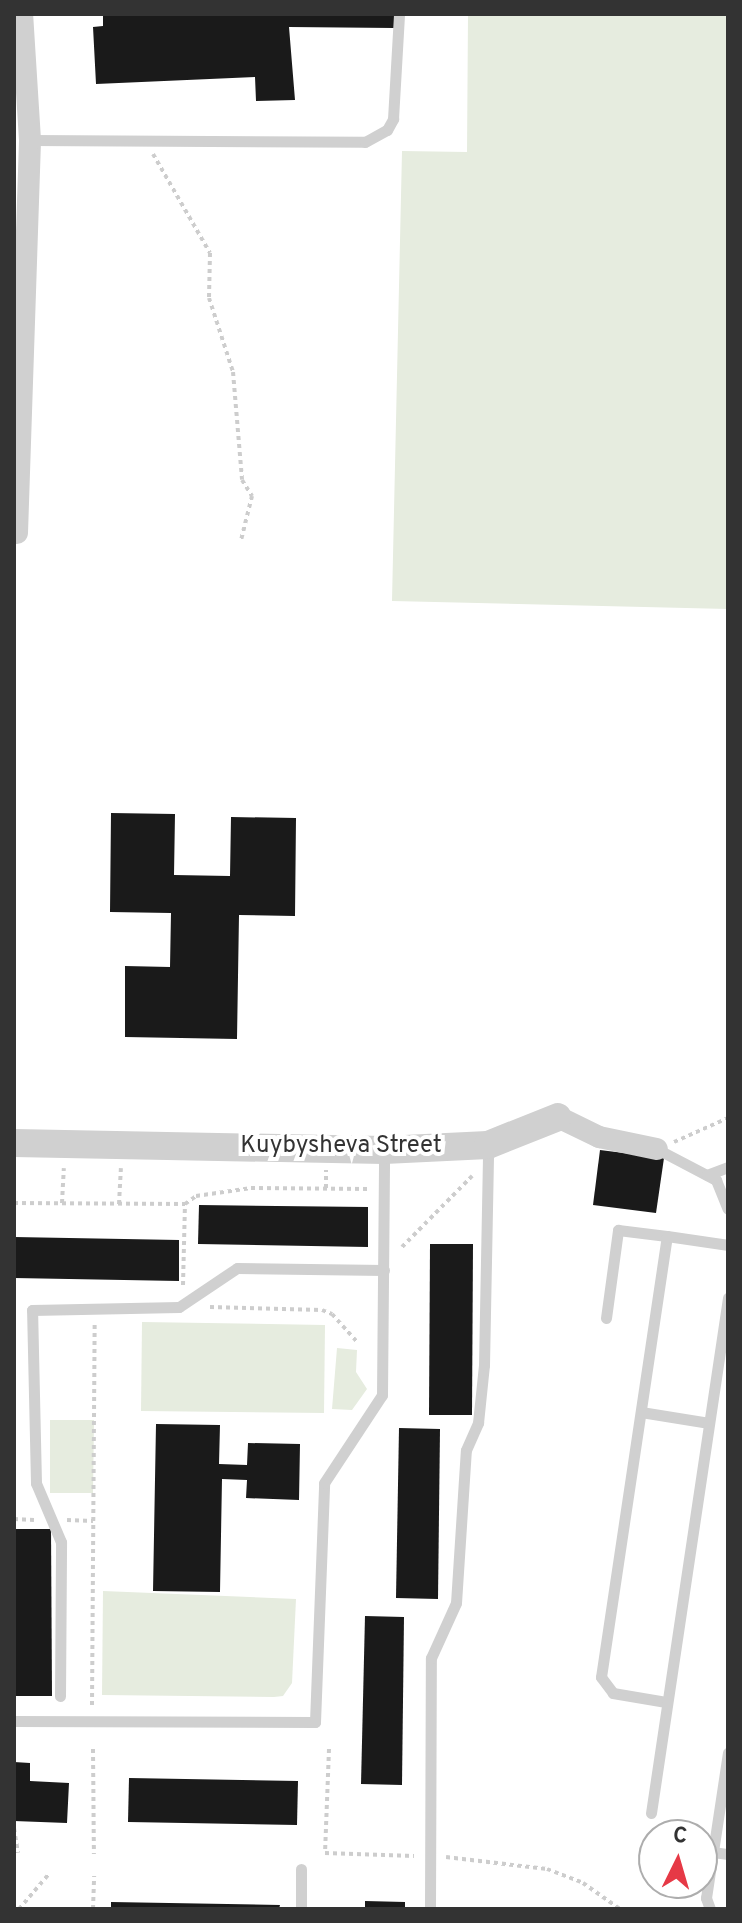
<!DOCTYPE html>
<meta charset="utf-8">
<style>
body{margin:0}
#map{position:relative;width:742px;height:1923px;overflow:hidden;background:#fff;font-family:Overpass,sans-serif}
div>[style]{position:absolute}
.green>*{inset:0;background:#e6ecdf}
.building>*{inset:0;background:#1a1a1a}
.path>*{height:4px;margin-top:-2px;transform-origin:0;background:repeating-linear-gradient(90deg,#cdcdcd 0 4px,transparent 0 8px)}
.service>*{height:11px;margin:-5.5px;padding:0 5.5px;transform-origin:5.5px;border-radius:5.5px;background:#d0d0d0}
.minor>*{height:22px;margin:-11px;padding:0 11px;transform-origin:11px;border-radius:11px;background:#d0d0d0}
.tertiary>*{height:28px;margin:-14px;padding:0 14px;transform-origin:14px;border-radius:14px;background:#d0d0d0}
span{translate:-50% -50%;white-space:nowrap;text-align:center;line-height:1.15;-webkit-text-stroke:8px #fff;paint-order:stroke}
.street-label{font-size:24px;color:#333}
.frame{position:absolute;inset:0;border:16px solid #333;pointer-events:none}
.north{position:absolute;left:638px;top:1819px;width:80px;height:80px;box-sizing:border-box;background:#fff;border:2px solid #adadad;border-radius:50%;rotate:5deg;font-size:22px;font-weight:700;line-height:32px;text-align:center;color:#333}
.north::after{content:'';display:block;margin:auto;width:28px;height:36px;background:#e63946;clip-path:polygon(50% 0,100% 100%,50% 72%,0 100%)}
</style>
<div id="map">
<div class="green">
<i style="clip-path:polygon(468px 14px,728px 14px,728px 609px,392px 601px,402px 151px,467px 152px)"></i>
<i style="clip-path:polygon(142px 1322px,325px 1325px,324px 1413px,141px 1411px)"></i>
<i style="clip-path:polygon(337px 1348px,357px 1350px,356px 1372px,367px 1389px,352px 1410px,332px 1409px)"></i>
<i style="clip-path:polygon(50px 1420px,94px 1420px,93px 1493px,50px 1493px)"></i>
<i style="clip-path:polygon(103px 1591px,296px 1599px,292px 1683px,283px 1696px,274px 1697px,102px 1695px)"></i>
</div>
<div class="building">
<i style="clip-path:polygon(103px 14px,394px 14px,394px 28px,289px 27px,295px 100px,256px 101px,255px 77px,96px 84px,93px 27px,103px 26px)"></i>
<i style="clip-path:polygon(111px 813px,175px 814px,174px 875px,230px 876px,231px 817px,296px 818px,295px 916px,239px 915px,237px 1039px,125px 1037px,125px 966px,170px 967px,171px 913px,110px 912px)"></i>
<i style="clip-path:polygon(600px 1150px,664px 1158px,656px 1213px,593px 1205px)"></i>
<i style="clip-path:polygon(199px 1205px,368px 1207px,368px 1247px,198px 1244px)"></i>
<i style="clip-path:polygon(14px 1237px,179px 1240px,179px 1281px,14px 1278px)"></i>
<i style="clip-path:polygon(430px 1244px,473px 1244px,472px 1415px,429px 1415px)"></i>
<i style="clip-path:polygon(156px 1424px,220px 1425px,219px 1464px,247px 1465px,248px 1443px,300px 1444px,299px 1500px,246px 1498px,247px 1480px,222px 1479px,220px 1592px,153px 1591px)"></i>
<i style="clip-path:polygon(399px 1428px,440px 1429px,438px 1599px,396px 1598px)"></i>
<i style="clip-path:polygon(14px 1529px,51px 1529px,52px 1696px,14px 1696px)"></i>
<i style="clip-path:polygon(365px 1616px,404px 1617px,402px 1785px,361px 1784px)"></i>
<i style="clip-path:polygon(14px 1762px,30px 1763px,30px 1781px,69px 1783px,67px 1823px,14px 1821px)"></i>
<i style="clip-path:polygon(129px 1778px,298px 1781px,297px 1825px,128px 1822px)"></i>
<i style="clip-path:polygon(365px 1901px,405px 1902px,405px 1909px,365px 1909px)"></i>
<i style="clip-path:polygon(111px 1902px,280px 1905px,279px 1909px,111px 1909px)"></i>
</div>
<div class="path">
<i style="left:153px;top:154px;width:114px;rotate:60.1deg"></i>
<i style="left:210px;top:253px;width:45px;rotate:91.3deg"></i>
<i style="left:209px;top:298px;width:78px;rotate:72deg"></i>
<i style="left:233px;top:372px;width:108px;rotate:85.2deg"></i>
<i style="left:242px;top:480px;width:19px;rotate:58deg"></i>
<i style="left:252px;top:496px;width:45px;rotate:104deg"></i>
<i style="left:674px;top:1142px;width:59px;rotate:-24deg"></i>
<i style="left:326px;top:1188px;width:18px;rotate:-90deg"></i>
<i style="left:14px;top:1203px;width:171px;rotate:0.3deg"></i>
<i style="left:185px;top:1204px;width:14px;rotate:-36deg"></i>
<i style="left:196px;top:1196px;width:56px;rotate:-8.3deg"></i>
<i style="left:251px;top:1188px;width:117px;rotate:0.5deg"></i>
<i style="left:62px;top:1203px;width:35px;rotate:-87deg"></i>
<i style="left:119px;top:1204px;width:36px;rotate:-87deg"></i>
<i style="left:402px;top:1247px;width:100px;rotate:-45.4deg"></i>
<i style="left:183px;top:1285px;width:81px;rotate:-88.6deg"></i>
<i style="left:210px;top:1307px;width:112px;rotate:1.5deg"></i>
<i style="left:322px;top:1310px;width:11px;rotate:22deg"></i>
<i style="left:332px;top:1314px;width:38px;rotate:48deg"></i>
<i style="left:14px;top:1519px;width:20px;rotate:3deg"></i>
<i style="left:67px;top:1520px;width:26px;rotate:2deg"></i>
<i style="left:92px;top:1705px;width:383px;rotate:-89.6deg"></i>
<i style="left:93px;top:1749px;width:105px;rotate:89.5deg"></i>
<i style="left:329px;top:1749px;width:104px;rotate:92.2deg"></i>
<i style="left:325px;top:1853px;width:89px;rotate:1.9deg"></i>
<i style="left:14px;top:1828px;width:25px;rotate:81deg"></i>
<i style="left:446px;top:1857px;width:102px;rotate:6.8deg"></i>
<i style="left:547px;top:1869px;width:39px;rotate:21deg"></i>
<i style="left:583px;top:1883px;width:45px;rotate:35.1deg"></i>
<i style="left:19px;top:1909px;width:45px;rotate:-49.5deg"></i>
<i style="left:93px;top:1909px;width:33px;rotate:-88deg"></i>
</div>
<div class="service">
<i style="left:30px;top:140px;width:335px;rotate:0.3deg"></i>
<i style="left:365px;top:142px;width:25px;rotate:-29deg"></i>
<i style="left:387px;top:130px;width:13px;rotate:-61deg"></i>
<i style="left:393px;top:119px;width:105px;rotate:-86.7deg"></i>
<i style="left:657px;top:1149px;width:67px;rotate:27.7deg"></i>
<i style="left:716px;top:1180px;width:31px;rotate:68deg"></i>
<i style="left:707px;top:1175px;width:22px;rotate:-21deg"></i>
<i style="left:606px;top:1318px;width:89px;rotate:-82.2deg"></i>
<i style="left:618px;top:1230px;width:49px;rotate:7deg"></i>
<i style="left:641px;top:1412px;width:69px;rotate:9.2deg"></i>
<i style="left:60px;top:1696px;width:154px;rotate:-89.6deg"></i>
<i style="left:61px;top:1542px;width:64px;rotate:-113deg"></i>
<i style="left:36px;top:1483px;width:173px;rotate:-91.3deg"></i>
<i style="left:32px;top:1310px;width:147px;rotate:-1.2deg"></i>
<i style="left:179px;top:1307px;width:70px;rotate:-33.9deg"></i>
<i style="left:237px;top:1268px;width:147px;rotate:0.8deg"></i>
<i style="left:666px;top:1702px;width:54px;rotate:-170.4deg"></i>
<i style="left:613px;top:1693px;width:20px;rotate:-127deg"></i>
<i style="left:601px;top:1677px;width:446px;rotate:-81.5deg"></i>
<i style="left:667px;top:1236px;width:62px;rotate:8.4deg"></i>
<i style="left:14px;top:1721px;width:301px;rotate:0.2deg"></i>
<i style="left:315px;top:1722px;width:239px;rotate:-87.8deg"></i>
<i style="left:324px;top:1483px;width:105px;rotate:-56.6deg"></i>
<i style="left:382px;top:1395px;width:245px;rotate:-89.5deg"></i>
<i style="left:651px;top:1813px;width:521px;rotate:-81.5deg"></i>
<i style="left:713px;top:1852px;width:15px;rotate:8deg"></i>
<i style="left:301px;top:1909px;width:40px;rotate:-90deg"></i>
<i style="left:430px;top:1909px;width:251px;rotate:-89.8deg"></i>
<i style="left:431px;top:1658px;width:60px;rotate:-65.6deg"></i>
<i style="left:456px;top:1603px;width:153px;rotate:-86.3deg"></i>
<i style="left:466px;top:1450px;width:30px;rotate:-66deg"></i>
<i style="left:478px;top:1423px;width:58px;rotate:-84.1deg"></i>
<i style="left:484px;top:1365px;width:218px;rotate:-88.9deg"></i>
<i style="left:710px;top:1909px;width:12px;rotate:-110deg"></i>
<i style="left:706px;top:1898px;width:147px;rotate:-81.4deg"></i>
</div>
<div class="minor">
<i style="left:17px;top:533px;width:393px;rotate:-88.1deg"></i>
<i style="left:30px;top:140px;width:126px;rotate:-93.6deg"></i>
<i style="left:558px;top:1117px;width:46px;rotate:26deg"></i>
<i style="left:599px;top:1137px;width:59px;rotate:11.7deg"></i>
</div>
<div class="tertiary">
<i style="left:14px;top:1143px;width:370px;rotate:1.1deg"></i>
<i style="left:384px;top:1150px;width:104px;rotate:-2.8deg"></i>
<i style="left:488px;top:1145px;width:75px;rotate:-21.8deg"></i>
</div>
<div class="street-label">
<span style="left:341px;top:1147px">Kuybysheva Street</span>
</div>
<div class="frame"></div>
<div class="north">С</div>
</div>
